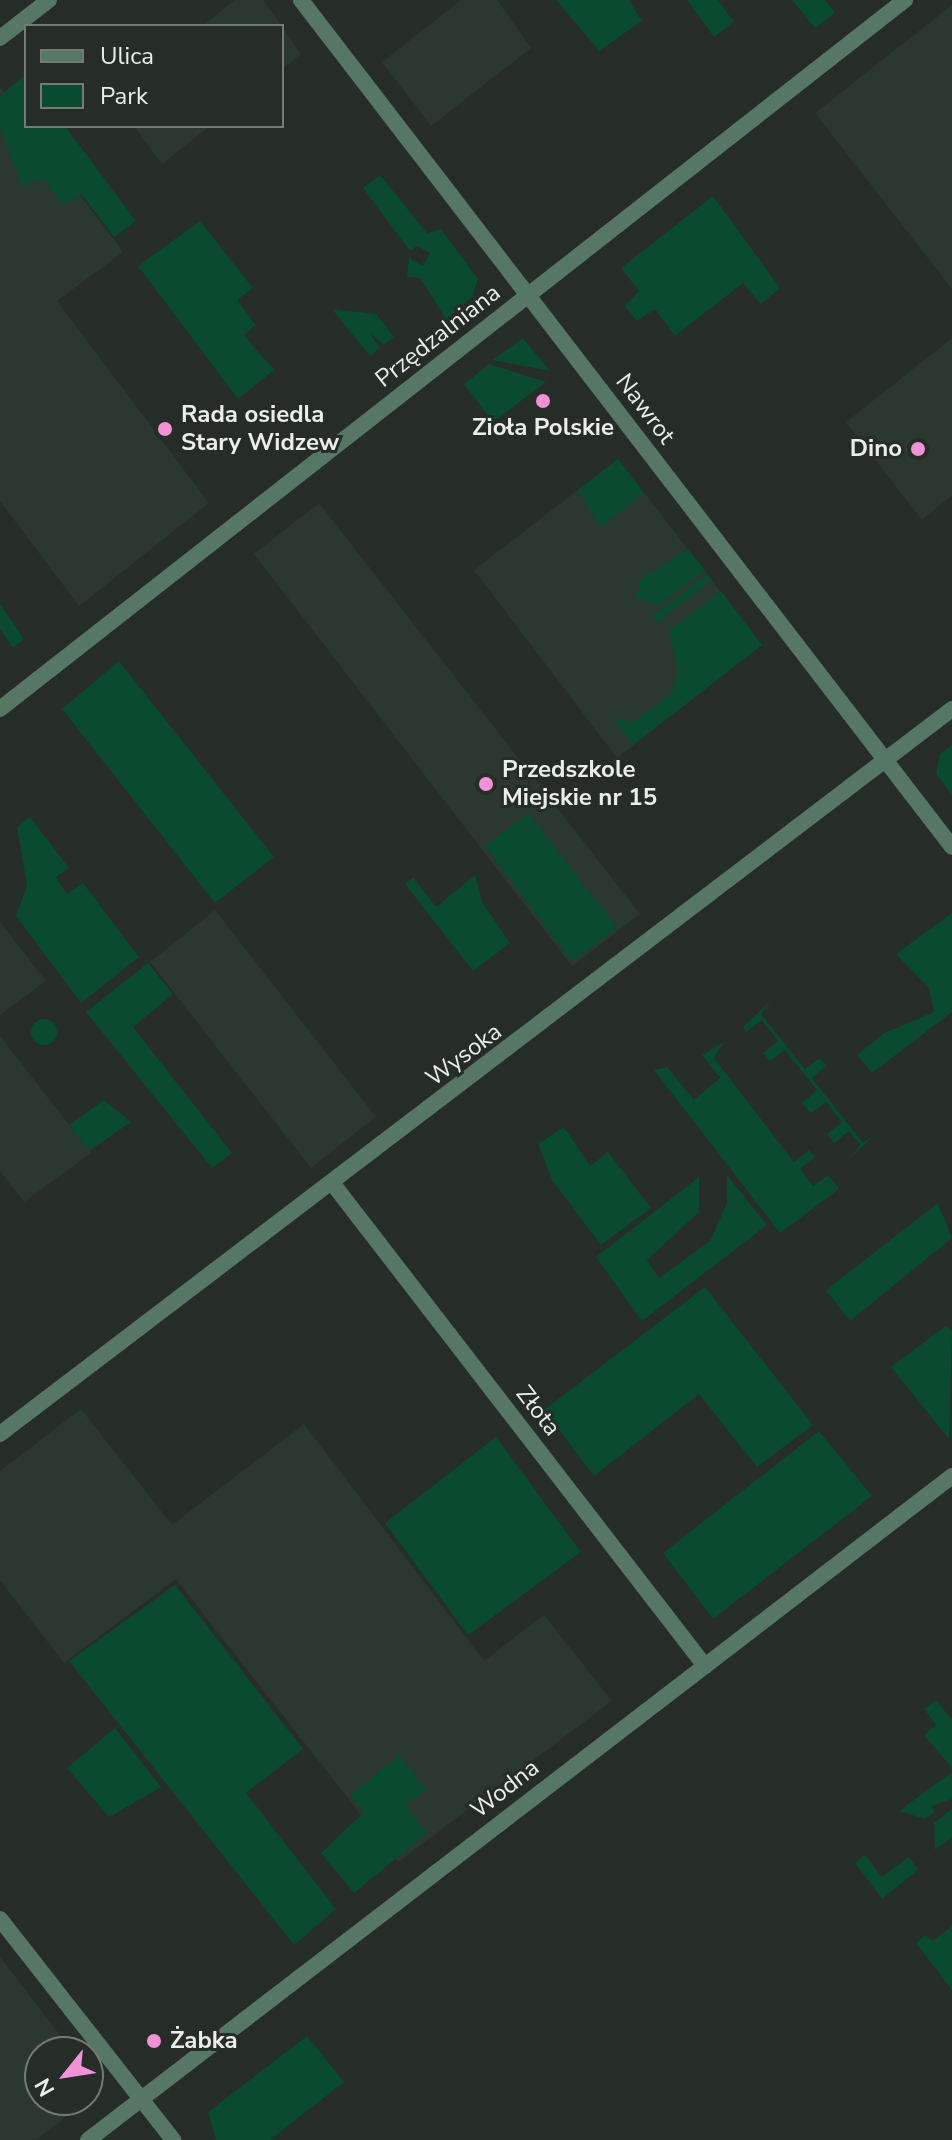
<!DOCTYPE html>
<meta charset="utf-8">
<style>
body{margin:0}
#map{position:relative;width:952px;height:2140px;overflow:hidden;background:#262c28;font-family:"Nunito Sans",sans-serif}
div>[style]{position:absolute}
.built>*{inset:0;background:#2b3830}
.green>*{inset:0;background:#0a4a2e}
.round{border-radius:50%}
.minor>*{height:16px;margin:-8px;padding:0 8px;transform-origin:8px;border-radius:8px;background:#577765}
.tertiary>*{height:16px;margin:-8px;padding:0 8px;transform-origin:8px;border-radius:8px;background:#577765}
.dots>*{width:22px;height:22px;translate:-50% -50%;box-sizing:border-box;border:4px solid #262c28;border-radius:50%}
span{translate:-50% -50%;white-space:nowrap;text-align:center;line-height:1.15;-webkit-text-stroke:6px #262c28;paint-order:stroke}
.street-label{font-size:24px;color:#ebefec}
.poi-label{font-size:24px;color:#ebefec;font-weight:700}
.left{translate:0 -50%;text-align:left}
.right{translate:-100% -50%;text-align:right}
.legend{position:absolute;left:24px;top:24px;width:260px;height:104px;box-sizing:border-box;background:#262c28;border:2px solid #757a76;margin:0;padding:10px 14px;list-style:none;font-size:24px;color:#ebefec}
.legend li{display:flex;align-items:center;gap:16px;height:40px}
.legend b{width:40px;border:2px solid #757a76}
.north{position:absolute;left:24px;top:2036px;width:80px;height:80px;box-sizing:border-box;background:#262c28;border:2px solid #757a76;border-radius:50%;rotate:240deg;font-size:22px;font-weight:700;line-height:32px;text-align:center;color:#ebefec}
.north::after{content:'';display:block;margin:auto;width:28px;height:36px;background:#f391d6;clip-path:polygon(50% 0,100% 100%,50% 72%,0 100%)}
</style>
<div id="map">
<div class="built">
<i style="clip-path:polygon(235px 0,263px 0,282px 26px,202px 26px)"></i>
<i style="clip-path:polygon(461px 0,497px 0,531px 48px,431px 126px,382px 62px)"></i>
<i style="clip-path:polygon(952px 5px,952px 289px,815px 113px)"></i>
<i style="clip-path:polygon(282px 27px,301px 54px,282px 69px)"></i>
<i style="clip-path:polygon(0 87px,123px 252px,57px 301px,209px 503px,79px 606px,0 501px)"></i>
<i style="clip-path:polygon(134px 126px,210px 126px,162px 164px)"></i>
<i style="clip-path:polygon(952px 338px,952px 495px,922px 520px,846px 422px)"></i>
<i style="clip-path:polygon(618px 459px,762px 645px,617px 758px,474px 570px)"></i>
<i style="clip-path:polygon(319px 503px,640px 914px,572px 966px,254px 554px)"></i>
<i style="clip-path:polygon(215px 910px,376px 1117px,311px 1168px,150px 962px)"></i>
<i style="clip-path:polygon(0 922px,46px 981px,0 1015px)"></i>
<i style="clip-path:polygon(0 1036px,91px 1153px,24px 1202px,0 1171px)"></i>
<i style="clip-path:polygon(81px 1409px,172px 1525px,304px 1424px,484px 1661px,544px 1615px,612px 1701px,398px 1862px,176px 1579px,64px 1663px,0 1580px,0 1471px)"></i>
<i style="clip-path:polygon(0 1957px,73px 2052px,40px 2052px,40px 2100px,76px 2100px,76px 2109px,36px 2140px,0 2140px)"></i>
</div>
<div class="green">
<i style="clip-path:polygon(556px 0,629px 0,642px 21px,599px 51px)"></i>
<i style="clip-path:polygon(687px 0,718px 0,734px 22px,714px 37px)"></i>
<i style="clip-path:polygon(792px 0,825px 0,835px 13px,815px 28px)"></i>
<i style="clip-path:polygon(26px 74px,26px 126px,65px 126px,136px 221px,114px 237px,81px 194px,63px 206px,43px 178px,22px 186px,0 128px,0 96px)"></i>
<i style="clip-path:polygon(380px 175px,427px 233px,441px 229px,478px 279px,472px 297px,446px 319px,420px 278px,407px 277px,409px 258px,423px 266px,430px 253px,417px 246px,410px 251px,363px 188px)"></i>
<i style="clip-path:polygon(713px 196px,780px 288px,761px 304px,743px 283px,675px 336px,655px 309px,637px 321px,625px 306px,639px 291px,621px 268px)"></i>
<i style="clip-path:polygon(200px 221px,253px 288px,237px 300px,256px 325px,244px 335px,274px 370px,238px 399px,138px 266px)"></i>
<i style="clip-path:polygon(332px 309px,376px 314px,394px 337px,383px 345px,370px 333px,380px 348px,370px 356px)"></i>
<i style="clip-path:polygon(523px 338px,550px 371px,492px 360px)"></i>
<i style="clip-path:polygon(489px 364px,546px 382px,493px 422px,464px 384px)"></i>
<i style="clip-path:polygon(618px 459px,644px 493px,600px 527px,578px 490px)"></i>
<i style="clip-path:polygon(688px 549px,705px 570px,658px 605px,635px 598px,641px 579px)"></i>
<i style="clip-path:polygon(707px 574px,712px 580px,657px 623px,652px 617px)"></i>
<i style="clip-path:polygon(721px 591px,762px 645px,633px 745px,612px 718px,633px 722px,671px 694px,678px 672px,669px 631px)"></i>
<i style="clip-path:polygon(0 604px,24px 639px,13px 648px,0 629px)"></i>
<i style="clip-path:polygon(119px 661px,274px 857px,215px 903px,62px 709px)"></i>
<i style="clip-path:polygon(952px 745px,952px 795px,936px 774px,940px 754px)"></i>
<i style="clip-path:polygon(528px 813px,617px 928px,572px 962px,485px 846px)"></i>
<i style="clip-path:polygon(30px 817px,69px 868px,56px 877px,67px 894px,83px 883px,139px 957px,81px 1003px,16px 916px,27px 886px,17px 827px)"></i>
<i style="clip-path:polygon(475px 875px,482px 902px,510px 943px,473px 971px,405px 884px,413px 877px,436px 907px)"></i>
<i style="clip-path:polygon(952px 913px,952px 1012px,872px 1073px,857px 1055px,884px 1033px,934px 1012px,929px 988px,896px 954px)"></i>
<i style="clip-path:polygon(148px 963px,173px 994px,133px 1027px,232px 1153px,212px 1168px,86px 1012px)"></i>
<i style="clip-path:polygon(772px 1000px,761px 1014px,805px 1069px,820px 1058px,826px 1066px,812px 1078px,863px 1143px,879px 1131px,850px 1158px,860px 1145px,849px 1131px,834px 1143px,827px 1134px,842px 1122px,826px 1102px,811px 1113px,802px 1103px,817px 1090px,785px 1050px,770px 1061px,763px 1053px,778px 1041px,762px 1020px,746px 1032px,743px 1027px)"></i>
<i class="round" style="left:31px;top:1019px;width:26px;height:26px"></i>
<i style="clip-path:polygon(724px 1042px,714px 1058px,794px 1162px,809px 1150px,815px 1157px,800px 1169px,813px 1186px,828px 1175px,839px 1189px,780px 1233px,654px 1070px,667px 1067px,694px 1100px,720px 1078px,702px 1055px)"></i>
<i style="clip-path:polygon(104px 1100px,131px 1122px,89px 1151px,69px 1125px)"></i>
<i style="clip-path:polygon(564px 1127px,590px 1166px,608px 1152px,651px 1208px,601px 1245px,552px 1180px,538px 1144px)"></i>
<i style="clip-path:polygon(727px 1175px,767px 1225px,642px 1321px,596px 1257px,699px 1177px,699px 1212px,647px 1260px,659px 1278px,710px 1241px,727px 1203px)"></i>
<i style="clip-path:polygon(938px 1203px,952px 1238px,850px 1321px,826px 1290px)"></i>
<i style="clip-path:polygon(705px 1287px,813px 1425px,757px 1467px,699px 1394px,594px 1476px,544px 1410px)"></i>
<i style="clip-path:polygon(946px 1326px,952px 1332px,949px 1439px,891px 1367px)"></i>
<i style="clip-path:polygon(819px 1431px,872px 1496px,713px 1619px,663px 1553px)"></i>
<i style="clip-path:polygon(496px 1437px,581px 1552px,468px 1635px,385px 1523px)"></i>
<i style="clip-path:polygon(175px 1585px,303px 1749px,246px 1793px,336px 1909px,294px 1945px,69px 1661px)"></i>
<i style="clip-path:polygon(936px 1700px,952px 1720px,952px 1768px,924px 1735px,936px 1725px,924px 1709px)"></i>
<i style="clip-path:polygon(115px 1728px,161px 1787px,109px 1817px,67px 1768px)"></i>
<i style="clip-path:polygon(399px 1755px,426px 1790px,405px 1805px,427px 1833px,354px 1893px,321px 1853px,364px 1812px,350px 1796px)"></i>
<i style="clip-path:polygon(952px 1772px,952px 1799px,931px 1806px,935px 1812px,925px 1819px,899px 1811px)"></i>
<i style="clip-path:polygon(952px 1809px,952px 1837px,935px 1850px,934px 1823px)"></i>
<i style="clip-path:polygon(865px 1855px,882px 1877px,909px 1857px,918px 1870px,882px 1899px,855px 1863px)"></i>
<i style="clip-path:polygon(952px 1926px,952px 1990px,916px 1943px,926px 1935px,932px 1941px)"></i>
<i style="clip-path:polygon(307px 2036px,344px 2082px,270px 2140px,216px 2140px,208px 2112px)"></i>
</div>
<div class="minor">
<i style="left:0;top:38px;width:62px;rotate:-37.8deg"></i>
<i style="left:333px;top:1184px;width:609px;rotate:52.34deg"></i>
<i style="left:88px;top:2140px;width:1090px;rotate:-37.54deg"></i>
</div>
<div class="tertiary">
<i style="left:301px;top:0;width:1068px;rotate:52.45deg"></i>
<i style="left:0;top:709px;width:1150px;rotate:-38.08deg"></i>
<i style="left:0;top:1434px;width:1197px;rotate:-37.29deg"></i>
<i style="left:0;top:1919px;width:281px;rotate:51.9deg"></i>
</div>
<div class="dots">
<i style="left:543px;top:401px;background:#f391d6"></i>
<i style="left:165px;top:429px;background:#f391d6"></i>
<i style="left:918px;top:449px;background:#f391d6"></i>
<i style="left:486px;top:784px;background:#f391d6"></i>
<i style="left:154px;top:2041px;background:#f391d6"></i>
</div>
<div class="street-label">
<span style="left:438px;top:336px;rotate:-38deg">Przędzalniana</span>
<span style="left:645px;top:409px;rotate:53deg">Nawrot</span>
<span style="left:464px;top:1055px;rotate:-37deg">Wysoka</span>
<span style="left:538px;top:1411px;rotate:52deg">Złota</span>
<span style="left:505px;top:1789px;rotate:-38deg">Wodna</span>
</div>
<div class="poi-label">
<span class="left" style="left:181px;top:429px">Rada osiedla<br>Stary Widzew</span>
<span style="left:543px;top:428px">Zioła Polskie</span>
<span class="right" style="left:902px;top:449px">Dino</span>
<span class="left" style="left:502px;top:784px">Przedszkole<br>Miejskie nr 15</span>
<span class="left" style="left:170px;top:2041px">Żabka</span>
</div>
<ul class="legend">
<li><b style="height:10px;background:#577765"></b>Ulica</li>
<li><b style="height:22px;background:#0a4a2e"></b>Park</li>
</ul>
<div class="north">N</div>
</div>
